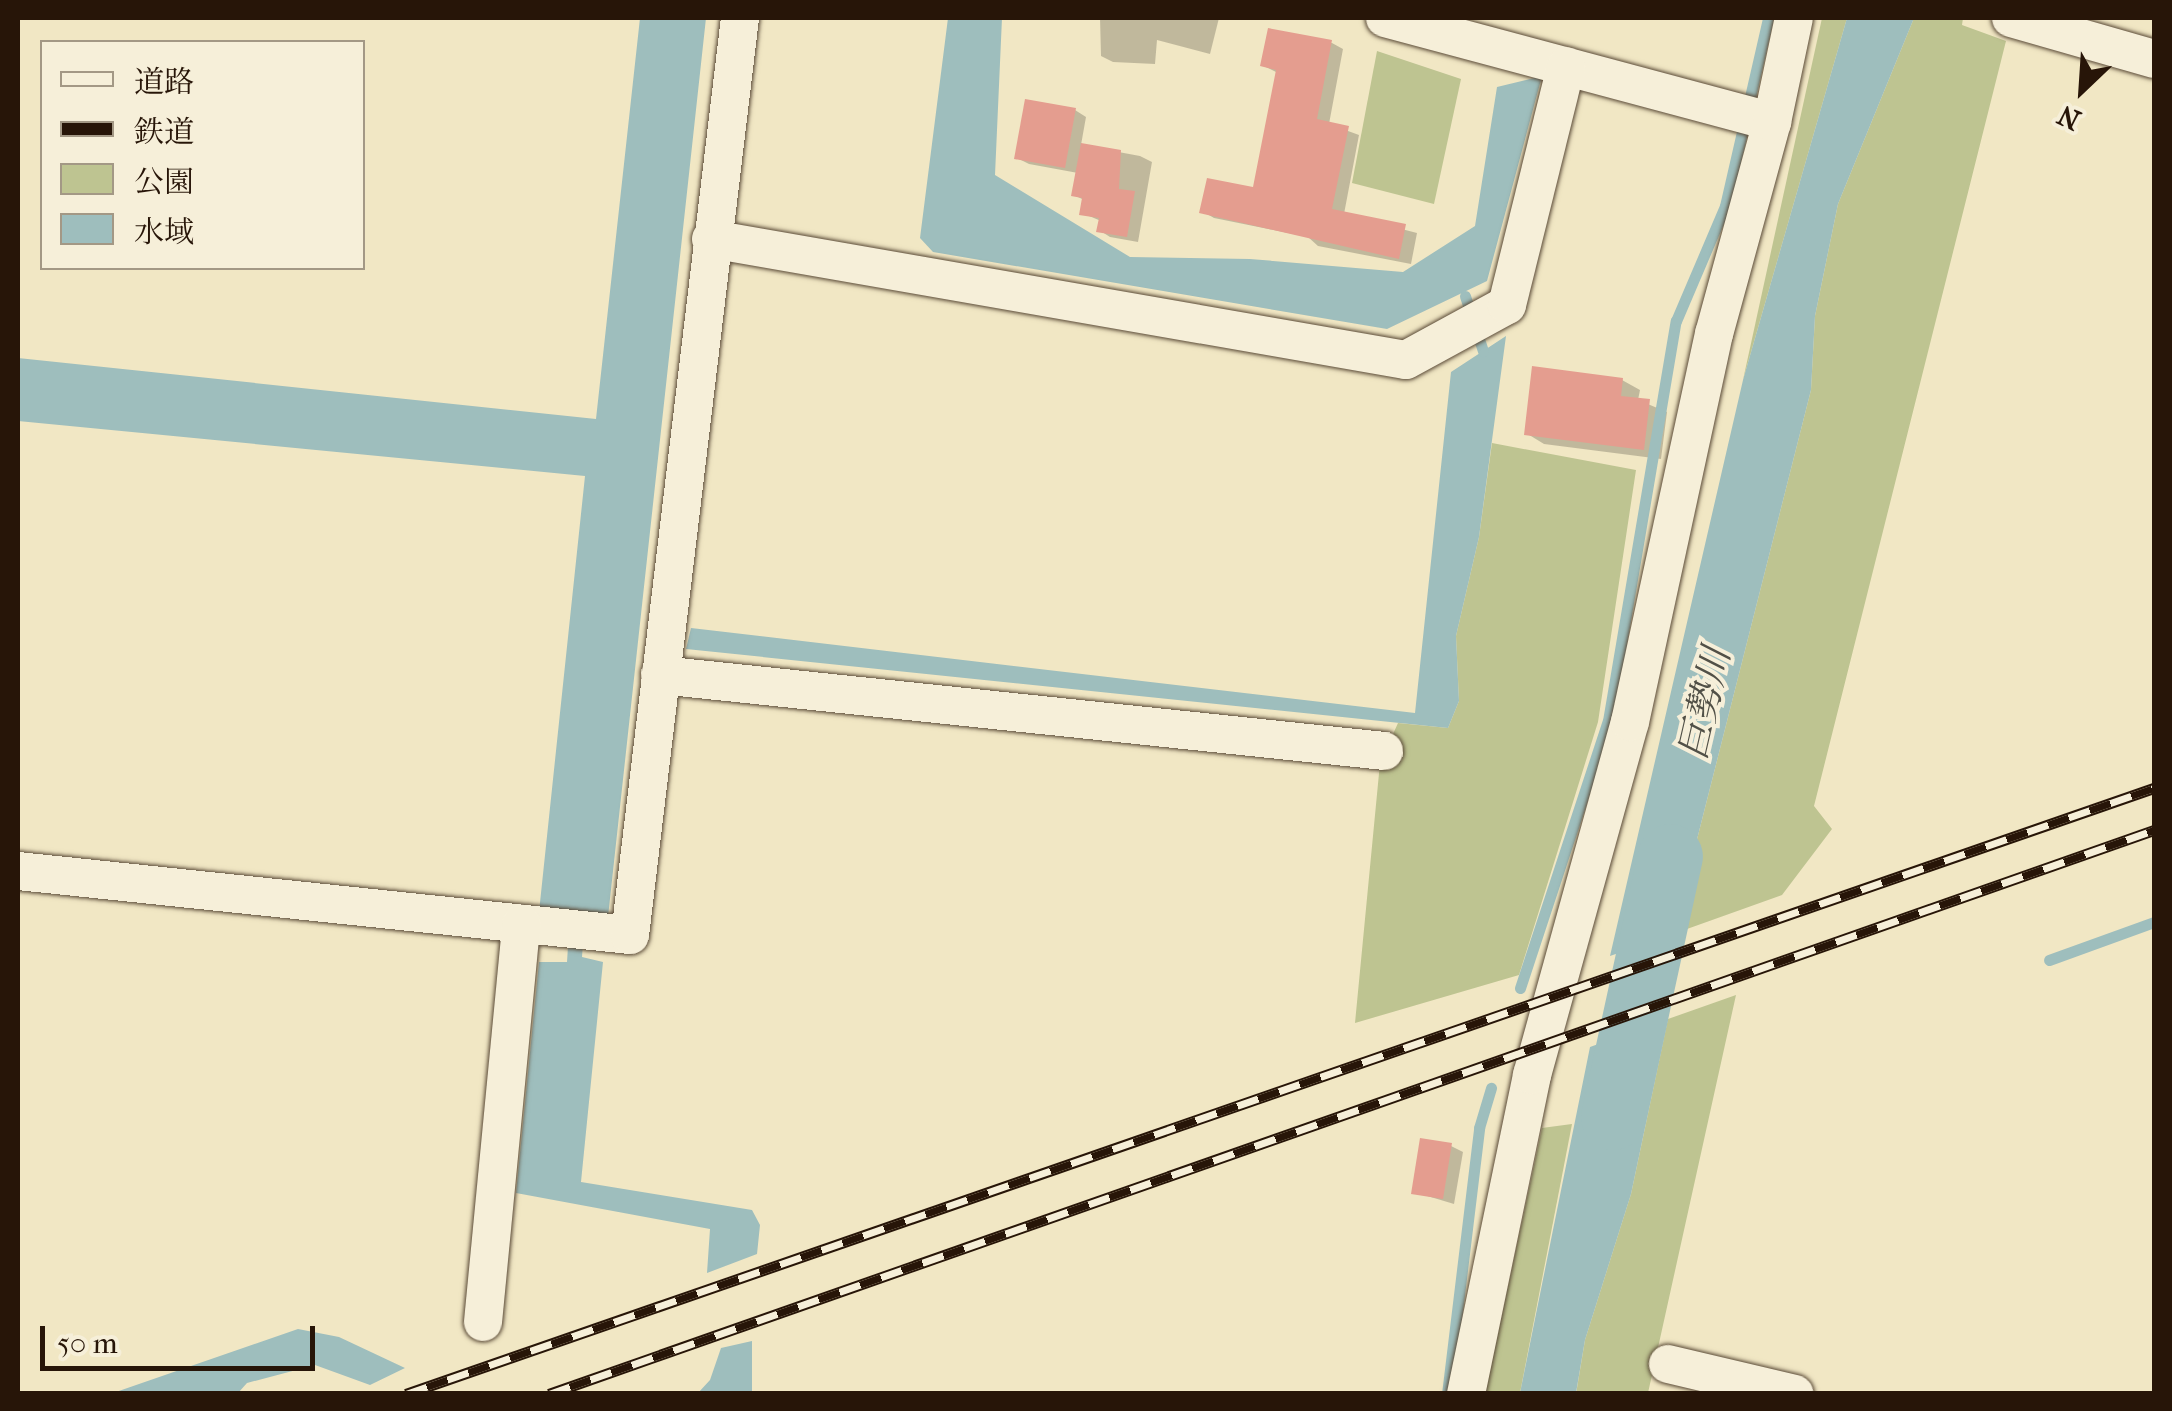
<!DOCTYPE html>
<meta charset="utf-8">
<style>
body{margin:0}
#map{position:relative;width:2172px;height:1411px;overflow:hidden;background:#f1e7c4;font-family:"IM FELL French Canon","Noto Serif JP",serif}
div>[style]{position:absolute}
.green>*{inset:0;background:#bec491}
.water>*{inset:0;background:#9ebebd}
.shadow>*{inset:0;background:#0003}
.stream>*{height:11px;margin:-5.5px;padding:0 5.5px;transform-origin:5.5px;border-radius:5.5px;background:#9ebebd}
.river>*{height:65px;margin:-32.5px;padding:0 32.5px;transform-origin:32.5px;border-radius:32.5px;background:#9ebebd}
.building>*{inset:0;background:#e49d8f}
.roads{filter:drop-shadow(0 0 2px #5a4a37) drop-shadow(0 0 2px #5a4a37)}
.street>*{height:38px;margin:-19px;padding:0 19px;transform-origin:19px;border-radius:19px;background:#f6efd9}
.rail>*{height:11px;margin-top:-5.5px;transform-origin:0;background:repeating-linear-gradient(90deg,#f6efd9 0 22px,#271508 0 44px);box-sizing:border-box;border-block:2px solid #271508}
span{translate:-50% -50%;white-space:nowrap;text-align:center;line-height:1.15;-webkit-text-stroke:8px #f6efd9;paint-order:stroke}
.water-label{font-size:38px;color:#515047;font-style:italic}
.frame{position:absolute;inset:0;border:20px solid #271508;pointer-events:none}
.legend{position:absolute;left:40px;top:40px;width:325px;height:230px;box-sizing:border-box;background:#f6efd9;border:2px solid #a39885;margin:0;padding:12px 18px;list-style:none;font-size:30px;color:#271508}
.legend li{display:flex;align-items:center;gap:20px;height:50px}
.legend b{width:50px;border:2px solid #a39885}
.north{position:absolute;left:2032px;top:40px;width:100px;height:100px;-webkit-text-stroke:8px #f6efd9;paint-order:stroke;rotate:205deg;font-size:28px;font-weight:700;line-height:40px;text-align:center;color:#271508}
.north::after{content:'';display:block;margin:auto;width:35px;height:45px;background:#271508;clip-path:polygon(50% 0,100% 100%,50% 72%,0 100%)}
.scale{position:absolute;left:40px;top:1326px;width:275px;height:45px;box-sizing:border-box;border:5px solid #271508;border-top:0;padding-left:12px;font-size:30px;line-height:35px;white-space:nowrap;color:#271508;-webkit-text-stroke:8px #f6efd9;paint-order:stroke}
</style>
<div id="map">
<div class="green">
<i style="clip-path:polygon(1822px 18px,1847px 18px,1743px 380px)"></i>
<i style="clip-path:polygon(1914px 18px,1963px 18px,1962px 25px,2006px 41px,1814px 806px,1832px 829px,1782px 895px,1673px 934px,1811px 390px,1815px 316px,1838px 204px)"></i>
<i style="clip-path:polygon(1377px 51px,1461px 79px,1434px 204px,1352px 183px)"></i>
<i style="clip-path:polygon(1492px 443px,1636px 470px,1598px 722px,1519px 975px,1355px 1023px,1380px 763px,1398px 723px,1448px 728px,1459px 701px,1456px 636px,1479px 537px)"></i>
<i style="clip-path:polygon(1736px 995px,1648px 1393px,1576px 1394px,1585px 1340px,1631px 1194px,1668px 1019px)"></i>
<i style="clip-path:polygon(1572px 1124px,1520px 1393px,1485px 1394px,1542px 1128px)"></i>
</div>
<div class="water">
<i style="clip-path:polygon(640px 18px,706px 18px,608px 917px,585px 916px,582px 957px,603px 962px,581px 1182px,752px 1210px,760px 1225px,757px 1254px,707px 1273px,710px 1229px,516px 1193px,539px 962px,567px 962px,570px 915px,539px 912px,585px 476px,18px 421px,18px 358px,596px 419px)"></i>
<i style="clip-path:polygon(948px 18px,1002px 18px,995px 175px,1130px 257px,1250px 259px,1403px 272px,1475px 226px,1497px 87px,1542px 76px,1487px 281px,1387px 329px,933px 252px,920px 238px)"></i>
<i style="clip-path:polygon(1847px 18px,1914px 18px,1838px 204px,1815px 316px,1811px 390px,1673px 934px,1610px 956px,1743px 380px)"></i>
<i style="clip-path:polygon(1506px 336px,1479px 537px,1456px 636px,1459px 701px,1448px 728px,686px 649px,691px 628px,1415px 713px,1451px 372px)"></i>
<i style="clip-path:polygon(1668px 1019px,1631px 1194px,1585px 1340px,1576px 1393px,1520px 1393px,1590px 1047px)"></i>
<i style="clip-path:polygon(298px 1329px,339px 1337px,405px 1368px,370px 1385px,315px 1365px,247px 1383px,238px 1393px,113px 1393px)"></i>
<i style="clip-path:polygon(752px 1341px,752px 1393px,698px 1393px,710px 1380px,721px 1348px)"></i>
</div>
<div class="shadow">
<i style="clip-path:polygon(1100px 18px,1219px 18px,1210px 54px,1157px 40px,1155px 64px,1113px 62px,1101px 56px)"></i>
<i style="clip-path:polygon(1269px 30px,1332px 43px,1343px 49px,1329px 124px,1359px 135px,1344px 214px,1417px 233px,1411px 264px,1318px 246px,1308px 237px,1214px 218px,1202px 211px,1255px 190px,1278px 73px,1262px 65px)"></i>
<i style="clip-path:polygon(1075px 110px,1086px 117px,1081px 145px,1140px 156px,1152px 162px,1138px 242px,1110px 237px,1099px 230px,1101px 221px,1082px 213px,1084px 200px,1074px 195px,1078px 173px,1029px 164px,1017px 158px)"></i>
<i style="clip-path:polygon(1622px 380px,1640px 390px,1638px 400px,1667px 412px,1661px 459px,1544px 444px,1526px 433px)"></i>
<i style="clip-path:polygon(1451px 1146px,1463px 1152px,1454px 1204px,1414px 1192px)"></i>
</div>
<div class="stream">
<i style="left:1465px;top:296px;width:58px;rotate:71.9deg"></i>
<i style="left:2049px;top:960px;width:112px;rotate:-19.9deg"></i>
<i style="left:1520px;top:988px;width:281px;rotate:-71.8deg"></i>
<i style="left:1608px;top:721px;width:406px;rotate:-80.4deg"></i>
<i style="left:1676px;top:321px;width:125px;rotate:-66.9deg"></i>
<i style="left:1725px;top:206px;width:193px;rotate:-77.1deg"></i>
<i style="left:1447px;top:1394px;width:268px;rotate:-83.1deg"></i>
<i style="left:1479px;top:1128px;width:42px;rotate:-73.3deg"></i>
</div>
<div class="river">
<i style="left:1613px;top:1117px;width:267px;rotate:-77.7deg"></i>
</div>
<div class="building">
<i style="clip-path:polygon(1268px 28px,1332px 40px,1317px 119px,1349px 126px,1332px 209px,1406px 224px,1399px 259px,1199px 213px,1207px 178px,1253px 187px,1276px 70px,1260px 66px)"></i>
<i style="clip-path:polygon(1025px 99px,1076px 108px,1065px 168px,1014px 159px)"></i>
<i style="clip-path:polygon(1081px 143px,1121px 150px,1119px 189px,1135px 191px,1127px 237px,1096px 232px,1099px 218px,1079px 215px,1082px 198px,1071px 196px)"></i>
<i style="clip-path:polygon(1532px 366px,1623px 378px,1621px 396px,1650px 399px,1644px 450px,1524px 435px)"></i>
<i style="clip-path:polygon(1420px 1138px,1452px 1143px,1443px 1199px,1411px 1194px)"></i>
</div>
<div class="roads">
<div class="street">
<i style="left:1385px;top:18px;width:401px;rotate:15deg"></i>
<i style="left:2011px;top:18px;width:149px;rotate:16deg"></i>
<i style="left:711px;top:239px;width:705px;rotate:9.88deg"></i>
<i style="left:1406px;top:360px;width:115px;rotate:-28.6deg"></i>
<i style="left:1507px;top:305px;width:246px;rotate:-76.1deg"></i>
<i style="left:660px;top:675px;width:728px;rotate:5.99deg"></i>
<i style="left:18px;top:871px;width:615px;rotate:5.97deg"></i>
<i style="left:630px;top:935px;width:924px;rotate:-83.16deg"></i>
<i style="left:483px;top:1322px;width:400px;rotate:-84.5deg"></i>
<i style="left:1668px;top:1364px;width:130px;rotate:13.3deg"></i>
<i style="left:1466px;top:1394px;width:326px;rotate:-78.3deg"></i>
<i style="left:1532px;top:1075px;width:366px;rotate:-74.5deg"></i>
<i style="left:1630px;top:722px;width:397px;rotate:-77.8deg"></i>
<i style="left:1714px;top:334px;width:220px;rotate:-74.7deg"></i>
<i style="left:1772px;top:122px;width:106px;rotate:-78.1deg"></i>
</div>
</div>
<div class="rail">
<i style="left:406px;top:1394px;width:1850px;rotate:-19.12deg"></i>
<i style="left:549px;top:1394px;width:1701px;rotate:-19.36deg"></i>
</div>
<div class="water-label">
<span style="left:1705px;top:704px;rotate:-77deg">巨勢川</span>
</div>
<div class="frame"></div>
<ul class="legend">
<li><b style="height:12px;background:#f6efd9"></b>道路</li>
<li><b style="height:12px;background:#271508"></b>鉄道</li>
<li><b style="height:28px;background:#bec491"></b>公園</li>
<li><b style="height:28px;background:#9ebebd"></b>水域</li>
</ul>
<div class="north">N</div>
<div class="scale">50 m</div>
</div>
